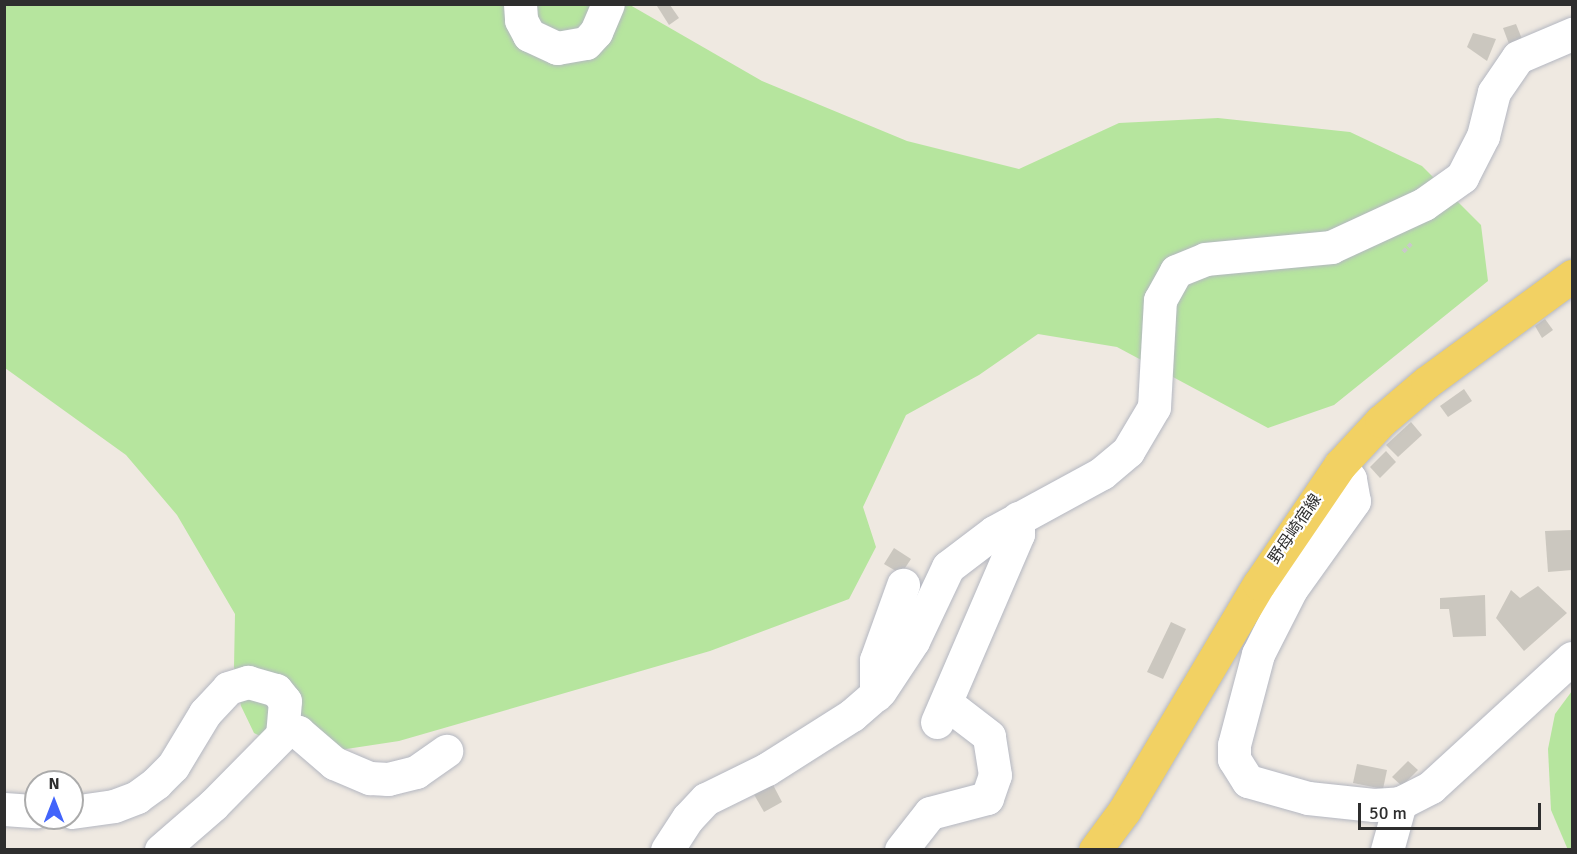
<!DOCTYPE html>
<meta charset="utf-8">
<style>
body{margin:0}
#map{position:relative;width:1577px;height:854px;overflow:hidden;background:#efe9e1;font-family:Signika,"Noto Sans JP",sans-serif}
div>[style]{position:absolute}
.green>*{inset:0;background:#b6e59e}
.building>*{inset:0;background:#cbc7bf}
.path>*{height:4px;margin-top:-2px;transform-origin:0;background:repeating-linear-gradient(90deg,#c9c9c9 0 4.5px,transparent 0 7.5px)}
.roads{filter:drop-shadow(0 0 2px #b4b7c1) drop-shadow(0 0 2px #b4b7c1)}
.minor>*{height:33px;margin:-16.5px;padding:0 16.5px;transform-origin:16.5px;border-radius:16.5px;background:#fff}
.major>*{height:33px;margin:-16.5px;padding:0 16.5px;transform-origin:16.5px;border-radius:16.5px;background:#f2d163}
span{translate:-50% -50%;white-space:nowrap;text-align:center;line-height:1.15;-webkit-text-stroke:4.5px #fff;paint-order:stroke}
.street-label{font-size:16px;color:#2e2e2e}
.frame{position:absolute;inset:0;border:6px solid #2e2e2e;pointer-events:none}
.north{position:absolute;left:24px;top:770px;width:60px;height:60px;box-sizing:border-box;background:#fff;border:2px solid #ababab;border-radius:50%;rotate:0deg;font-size:16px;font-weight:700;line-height:24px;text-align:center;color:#2e2e2e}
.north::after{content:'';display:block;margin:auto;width:21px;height:27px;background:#4264fb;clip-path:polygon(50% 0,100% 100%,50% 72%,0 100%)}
.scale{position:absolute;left:1358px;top:803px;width:183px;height:27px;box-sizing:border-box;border:3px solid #2e2e2e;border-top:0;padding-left:8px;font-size:18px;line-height:21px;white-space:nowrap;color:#2e2e2e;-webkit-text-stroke:4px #fff;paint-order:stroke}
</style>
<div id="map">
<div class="green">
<i style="clip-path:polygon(5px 5px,630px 5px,762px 81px,907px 141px,1019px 169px,1119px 123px,1218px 118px,1350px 132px,1422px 166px,1481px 225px,1488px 281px,1334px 405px,1268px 428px,1117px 347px,1038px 334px,979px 375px,906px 415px,863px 507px,876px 547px,849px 599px,710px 651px,399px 741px,320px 753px,280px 746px,254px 733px,241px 706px,234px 667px,235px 614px,177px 515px,126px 455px,5px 368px)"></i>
<i style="clip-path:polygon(1572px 691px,1572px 849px,1568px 850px,1551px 810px,1548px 749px,1555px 714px)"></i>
</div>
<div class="building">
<i style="clip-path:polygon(670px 5px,679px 18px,669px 25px,657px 6px)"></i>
<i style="clip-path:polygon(1516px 24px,1522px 39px,1509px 44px,1503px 28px)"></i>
<i style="clip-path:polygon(1473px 33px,1496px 39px,1487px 61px,1467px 47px)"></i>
<i style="clip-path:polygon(1545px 319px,1553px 330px,1542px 338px,1535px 326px)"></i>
<i style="clip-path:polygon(1464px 389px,1472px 401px,1448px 417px,1440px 406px)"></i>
<i style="clip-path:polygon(1411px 422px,1422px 435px,1398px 457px,1386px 445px)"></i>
<i style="clip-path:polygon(1386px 451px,1396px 462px,1380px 478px,1370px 467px)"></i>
<i style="clip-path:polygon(1572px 530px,1572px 570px,1548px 572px,1545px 531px)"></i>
<i style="clip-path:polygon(894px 548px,911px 559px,901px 574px,884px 564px)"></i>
<i style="clip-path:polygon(1538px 586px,1567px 613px,1524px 651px,1496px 618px,1511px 590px,1520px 598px)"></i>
<i style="clip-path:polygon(1485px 595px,1486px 636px,1453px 637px,1449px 609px,1440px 609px,1440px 598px)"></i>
<i style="clip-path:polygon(1171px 622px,1186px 629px,1163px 679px,1147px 672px)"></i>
<i style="clip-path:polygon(1408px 761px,1418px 770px,1402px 786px,1392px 777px)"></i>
<i style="clip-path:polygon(1357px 764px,1387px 770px,1383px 789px,1353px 783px)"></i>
<i style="clip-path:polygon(771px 781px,782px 802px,764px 812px,752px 791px)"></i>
</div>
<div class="path">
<i style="left:1403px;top:252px;width:14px;rotate:-45deg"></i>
</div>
<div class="roads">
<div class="minor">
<i style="left:520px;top:4px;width:16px;rotate:86deg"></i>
<i style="left:521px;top:20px;width:17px;rotate:62deg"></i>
<i style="left:529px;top:35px;width:31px;rotate:25deg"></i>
<i style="left:557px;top:48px;width:29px;rotate:-10deg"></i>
<i style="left:586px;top:43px;width:15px;rotate:-48deg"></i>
<i style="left:596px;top:32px;width:30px;rotate:-67deg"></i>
<i style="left:1340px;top:465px;width:17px;rotate:54deg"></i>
<i style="left:1350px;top:479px;width:22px;rotate:80deg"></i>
<i style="left:1354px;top:501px;width:108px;rotate:125.6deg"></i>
<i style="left:1291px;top:589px;width:73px;rotate:116.9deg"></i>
<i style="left:1258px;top:654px;width:94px;rotate:104.8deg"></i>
<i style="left:1234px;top:745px;width:14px;rotate:90deg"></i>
<i style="left:1234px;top:759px;width:26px;rotate:58deg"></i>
<i style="left:1248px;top:781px;width:62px;rotate:15.8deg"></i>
<i style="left:1308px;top:798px;width:66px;rotate:6.1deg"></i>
<i style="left:1374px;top:805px;width:26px;rotate:-4deg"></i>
<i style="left:1400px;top:803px;width:35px;rotate:-27deg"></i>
<i style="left:1431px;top:787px;width:191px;rotate:-42.5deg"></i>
<i style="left:876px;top:695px;width:35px;rotate:-90deg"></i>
<i style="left:876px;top:660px;width:80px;rotate:-70.2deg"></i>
<i style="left:937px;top:722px;width:205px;rotate:-66.7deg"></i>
<i style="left:1018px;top:534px;width:16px;rotate:-90deg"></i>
<i style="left:285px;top:728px;width:14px;rotate:17deg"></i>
<i style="left:298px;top:732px;width:48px;rotate:40.7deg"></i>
<i style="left:334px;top:763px;width:39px;rotate:23deg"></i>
<i style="left:370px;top:778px;width:18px;rotate:3deg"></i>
<i style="left:388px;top:779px;width:29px;rotate:-14deg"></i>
<i style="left:416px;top:772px;width:37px;rotate:-35deg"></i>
<i style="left:4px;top:809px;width:32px;rotate:4deg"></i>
<i style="left:72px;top:812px;width:42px;rotate:-8.1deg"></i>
<i style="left:114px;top:806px;width:25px;rotate:-21deg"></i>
<i style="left:137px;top:797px;width:24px;rotate:-36deg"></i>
<i style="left:156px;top:783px;width:24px;rotate:-45deg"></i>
<i style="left:173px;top:766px;width:62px;rotate:-58.9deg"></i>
<i style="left:205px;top:713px;width:34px;rotate:-47deg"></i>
<i style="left:228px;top:688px;width:21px;rotate:-17deg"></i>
<i style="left:248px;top:682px;width:29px;rotate:16deg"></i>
<i style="left:276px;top:690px;width:14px;rotate:51deg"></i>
<i style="left:285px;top:701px;width:34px;rotate:95deg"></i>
<i style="left:282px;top:735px;width:98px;rotate:134.6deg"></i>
<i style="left:213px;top:805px;width:69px;rotate:139.1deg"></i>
<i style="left:667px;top:850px;width:38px;rotate:-57deg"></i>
<i style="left:688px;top:818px;width:26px;rotate:-47deg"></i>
<i style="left:706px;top:799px;width:68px;rotate:-26.2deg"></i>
<i style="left:767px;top:769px;width:101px;rotate:-32.4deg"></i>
<i style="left:852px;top:715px;width:37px;rotate:-41deg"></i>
<i style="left:880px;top:691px;width:60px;rotate:-56.6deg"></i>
<i style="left:913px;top:641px;width:82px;rotate:-64.7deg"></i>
<i style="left:948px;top:567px;width:58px;rotate:-37.3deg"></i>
<i style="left:994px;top:532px;width:123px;rotate:-28.6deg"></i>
<i style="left:1102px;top:473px;width:34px;rotate:-40deg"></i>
<i style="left:1128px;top:451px;width:51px;rotate:-59.4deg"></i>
<i style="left:1154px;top:407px;width:107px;rotate:-86.8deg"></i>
<i style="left:1160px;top:300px;width:33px;rotate:-61deg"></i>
<i style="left:1176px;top:271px;width:31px;rotate:-22deg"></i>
<i style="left:1205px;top:259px;width:127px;rotate:-5.4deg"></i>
<i style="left:1331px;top:247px;width:102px;rotate:-24.8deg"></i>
<i style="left:1424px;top:204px;width:47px;rotate:-35.4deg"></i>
<i style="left:1462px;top:177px;width:46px;rotate:-62.9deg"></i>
<i style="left:1483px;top:136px;width:45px;rotate:-76deg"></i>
<i style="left:1494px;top:92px;width:42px;rotate:-55.6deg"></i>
<i style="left:1518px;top:57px;width:59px;rotate:-23.1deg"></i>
<i style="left:901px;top:850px;width:47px;rotate:-51.9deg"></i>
<i style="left:930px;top:813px;width:59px;rotate:-14.7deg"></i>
<i style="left:987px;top:798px;width:24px;rotate:-71deg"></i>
<i style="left:995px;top:775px;width:39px;rotate:-99deg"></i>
<i style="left:989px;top:736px;width:54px;rotate:-142.5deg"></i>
<i style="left:1387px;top:850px;width:49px;rotate:-74.5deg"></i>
</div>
<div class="major">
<i style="left:1095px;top:850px;width:49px;rotate:-53.4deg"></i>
<i style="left:1124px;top:811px;width:264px;rotate:-59.3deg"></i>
<i style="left:1259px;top:584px;width:144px;rotate:-55.8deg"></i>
<i style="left:1340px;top:465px;width:60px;rotate:-47deg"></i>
<i style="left:1381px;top:421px;width:60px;rotate:-40.3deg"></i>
<i style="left:1427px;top:382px;width:180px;rotate:-36.2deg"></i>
</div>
</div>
<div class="street-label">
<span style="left:1295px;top:529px;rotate:-56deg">野母崎宿線</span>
</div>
<div class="frame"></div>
<div class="north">N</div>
<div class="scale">50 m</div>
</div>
